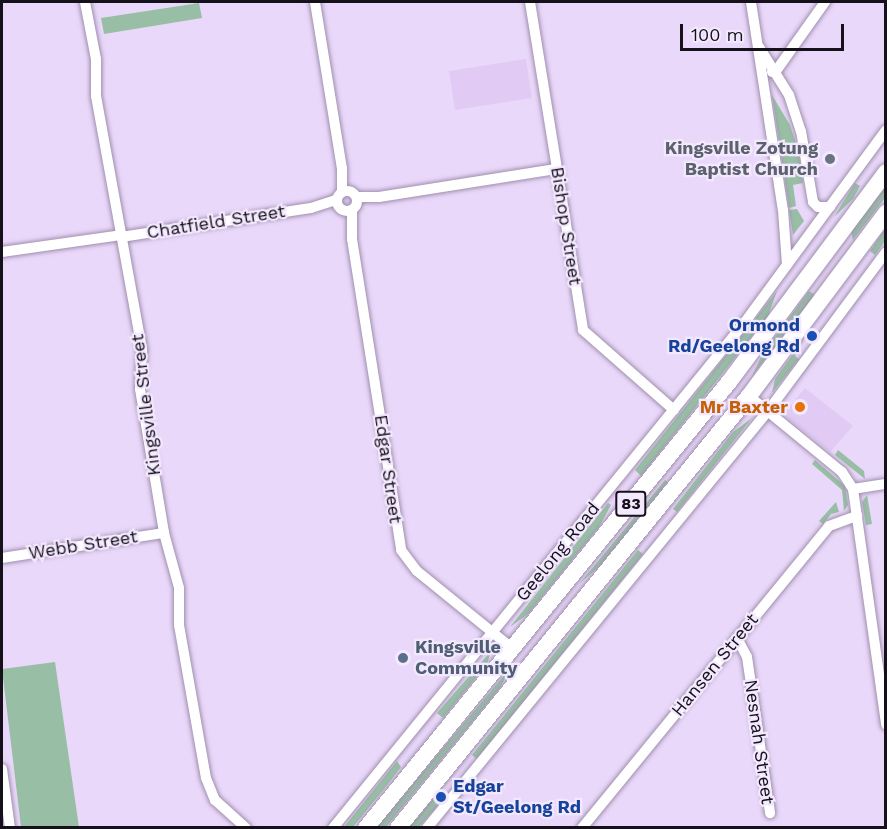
<!DOCTYPE html>
<style>
body{margin:0}
#map{position:relative;width:887px;height:829px;overflow:hidden;background:#ead8fa;font-family:"Work Sans",sans-serif}
div>[style]{position:absolute}
.built>*{inset:0;background:#e1cbf4}
.green>*{inset:0;background:#98bfa5}
.roads{filter:drop-shadow(0 0 2px #9f8fae) drop-shadow(0 0 2px #9f8fae)}
.minor>*{height:10px;margin:-5px;padding:0 5px;transform-origin:5px;border-radius:5px;background:#fff}
.minor>.ring{margin:-5px;padding:0;box-sizing:content-box;background:none;border:10px solid #fff;border-radius:50%}
.trunk>*{height:16px;margin:-8px;padding:0 8px;transform-origin:8px;border-radius:8px;background:#fff}
.dots>*{width:16px;height:16px;translate:-50% -50%;box-sizing:border-box;border:3px solid #f3e9fe;border-radius:50%}
span{translate:-50% -50%;white-space:nowrap;text-align:center;line-height:1.15;-webkit-text-stroke:4.5px #f3e9fe;paint-order:stroke}
.shield-label span{padding:2px 4px;background:#f3e9fe;border:2px solid;border-radius:4px;-webkit-text-stroke-width:0}
.shield-label{font-size:16px;color:#16101b;font-weight:700}
.worship-label{font-size:18px;color:#5b616d;font-weight:700}
.right{translate:-100% -50%;text-align:right}
.street-label{font-size:18px;color:#16101b}
.transit-label{font-size:18px;color:#164399;font-weight:700}
.left{translate:0 -50%;text-align:left}
.food-label{font-size:18px;color:#c56008;font-weight:700}
.service-label{font-size:18px;color:#4e5e75;font-weight:700}
.frame{position:absolute;inset:0;border:3px solid #16101b;pointer-events:none}
.scale{position:absolute;left:680px;top:24px;width:164px;height:27px;box-sizing:border-box;border:3px solid #16101b;border-top:0;padding-left:8px;font-size:18px;line-height:21px;white-space:nowrap;color:#16101b;-webkit-text-stroke:4px #f3e9fe;paint-order:stroke}
</style>
<div id="map">
<div class="built">
<i style="clip-path:polygon(526px 59px,532px 98px,455px 110px,449px 71px)"></i>
<i style="clip-path:polygon(805px 388px,853px 426px,830px 452px,783px 414px)"></i>
</div>
<div class="green">
<i style="clip-path:polygon(199px 3px,202px 18px,104px 34px,101px 18px)"></i>
<i style="clip-path:polygon(772px 95px,790px 125px,798px 149px,803px 183px,793px 185px,796px 206px,789px 208px)"></i>
<i style="clip-path:polygon(855px 183px,860px 186px,853px 199px,834px 217px)"></i>
<i style="clip-path:polygon(885px 185px,885px 198px,853px 240px,851px 232px)"></i>
<i style="clip-path:polygon(797px 209px,804px 221px,793px 235px,789px 210px)"></i>
<i style="clip-path:polygon(885px 229px,885px 241px,875px 255px,870px 251px)"></i>
<i style="clip-path:polygon(777px 291px,768px 316px,641px 476px,635px 470px)"></i>
<i style="clip-path:polygon(809px 291px,815px 295px,752px 376px,763px 353px)"></i>
<i style="clip-path:polygon(804px 339px,795px 356px,799px 359px,772px 393px,775px 379px)"></i>
<i style="clip-path:polygon(752px 418px,677px 512px,673px 509px,733px 432px)"></i>
<i style="clip-path:polygon(838px 450px,864px 471px,865px 479px,835px 455px)"></i>
<i style="clip-path:polygon(815px 460px,845px 486px,848px 505px,844px 511px,842px 490px,812px 464px)"></i>
<i style="clip-path:polygon(665px 480px,668px 482px,599px 567px,580px 583px)"></i>
<i style="clip-path:polygon(867px 495px,872px 524px,866px 525px,862px 502px)"></i>
<i style="clip-path:polygon(836px 502px,839px 512px,831px 514px,823px 524px,819px 521px)"></i>
<i style="clip-path:polygon(608px 503px,611px 505px,599px 527px,528px 614px,510px 627px)"></i>
<i style="clip-path:polygon(638px 550px,643px 554px,477px 759px,472px 755px)"></i>
<i style="clip-path:polygon(491px 651px,487px 664px,443px 718px,437px 713px)"></i>
<i style="clip-path:polygon(55px 662px,79px 827px,21px 827px,2px 669px)"></i>
<i style="clip-path:polygon(511px 667px,500px 688px,386px 827px,376px 828px)"></i>
<i style="clip-path:polygon(397px 761px,401px 767px,388px 784px,353px 827px,344px 827px)"></i>
<i style="clip-path:polygon(434px 798px,440px 803px,419px 827px,409px 827px)"></i>
</div>
<div class="roads">
<div class="minor">
<i style="left:85px;top:2px;width:58px;rotate:79.1deg"></i>
<i style="left:96px;top:59px;width:37px;rotate:90deg"></i>
<i style="left:96px;top:96px;width:258px;rotate:79.7deg"></i>
<i style="left:142px;top:350px;width:39px;rotate:93deg"></i>
<i style="left:140px;top:389px;width:146px;rotate:80.5deg"></i>
<i style="left:164px;top:533px;width:57px;rotate:74.7deg"></i>
<i style="left:179px;top:588px;width:37px;rotate:90deg"></i>
<i style="left:179px;top:625px;width:155px;rotate:80deg"></i>
<i style="left:206px;top:778px;width:24px;rotate:68deg"></i>
<i style="left:215px;top:800px;width:42px;rotate:42.1deg"></i>
<i style="left:315px;top:2px;width:168px;rotate:80.8deg"></i>
<i style="left:342px;top:168px;width:24px;rotate:90deg"></i>
<i style="left:530px;top:2px;width:332px;rotate:80.8deg"></i>
<i style="left:583px;top:330px;width:121px;rotate:41.3deg"></i>
<i style="left:751px;top:2px;width:210px;rotate:81.3deg"></i>
<i style="left:783px;top:210px;width:55px;rotate:85.8deg"></i>
<i style="left:759px;top:47px;width:57px;rotate:58deg"></i>
<i style="left:789px;top:95px;width:38px;rotate:72deg"></i>
<i style="left:801px;top:131px;width:72px;rotate:80.4deg"></i>
<i style="left:813px;top:202px;width:7px;rotate:45deg"></i>
<i style="left:818px;top:207px;width:12px"></i>
<i style="left:772px;top:72px;width:4px;rotate:-14deg"></i>
<i style="left:776px;top:71px;width:85px;rotate:-54.6deg"></i>
<i class="ring" style="left:337px;top:191px;width:10px;height:10px"></i>
<i style="left:357px;top:197px;width:22px"></i>
<i style="left:379px;top:197px;width:179px;rotate:-9deg"></i>
<i style="left:352px;top:210px;width:29px;rotate:90deg"></i>
<i style="left:352px;top:239px;width:315px;rotate:81deg"></i>
<i style="left:401px;top:550px;width:26px;rotate:53deg"></i>
<i style="left:417px;top:571px;width:124px;rotate:39.1deg"></i>
<i style="left:121px;top:237px;width:192px;rotate:-8.7deg"></i>
<i style="left:311px;top:208px;width:26px;rotate:-18deg"></i>
<i style="left:2px;top:252px;width:120px;rotate:-8.1deg"></i>
<i style="left:749px;top:396px;width:120px;rotate:39.3deg"></i>
<i style="left:842px;top:472px;width:20px;rotate:57deg"></i>
<i style="left:853px;top:489px;width:33px;rotate:-9deg"></i>
<i style="left:853px;top:489px;width:238px;rotate:82deg"></i>
<i style="left:2px;top:558px;width:164px;rotate:-8.8deg"></i>
<i style="left:737px;top:638px;width:21px;rotate:62deg"></i>
<i style="left:747px;top:657px;width:158px;rotate:81.6deg"></i>
<i style="left:2px;top:769px;width:60px;rotate:82.3deg"></i>
<i style="left:333px;top:828px;width:653px;rotate:-50.85deg"></i>
<i style="left:745px;top:322px;width:238px;rotate:-53.7deg"></i>
<i style="left:427px;top:828px;width:539px;rotate:-50.73deg"></i>
<i style="left:768px;top:411px;width:198px;rotate:-53.4deg"></i>
<i style="left:582px;top:828px;width:390px;rotate:-50.7deg"></i>
<i style="left:829px;top:526px;width:30px;rotate:-20deg"></i>
</div>
<div class="trunk">
<i style="left:366px;top:828px;width:575px;rotate:-50.86deg"></i>
<i style="left:729px;top:382px;width:262px;rotate:-53.2deg"></i>
<i style="left:398px;top:828px;width:557px;rotate:-50.91deg"></i>
<i style="left:749px;top:396px;width:229px;rotate:-53.2deg"></i>
</div>
</div>
<div class="dots">
<i style="left:830px;top:159px;background:#6b7280"></i>
<i style="left:812px;top:336px;background:#1a4fb4"></i>
<i style="left:800px;top:407px;background:#e8710a"></i>
<i style="left:403px;top:658px;background:#5c6f8a"></i>
<i style="left:441px;top:797px;background:#1a4fb4"></i>
</div>
<div class="shield-label">
<span style="left:631px;top:504px">83</span>
</div>
<div class="worship-label">
<span class="right" style="left:818px;top:159px">Kingsville Zotung<br>Baptist Church</span>
</div>
<div class="street-label">
<span style="left:216px;top:222px;rotate:-9deg">Chatfield Street</span>
<span style="left:566px;top:226px;rotate:81deg">Bishop Street</span>
<span style="left:146px;top:405px;rotate:-97deg">Kingsville Street</span>
<span style="left:388px;top:469px;rotate:82deg">Edgar Street</span>
<span style="left:83px;top:545px;rotate:-9deg">Webb Street</span>
<span style="left:558px;top:552px;rotate:-51deg">Geelong Road</span>
<span style="left:715px;top:665px;rotate:-51deg">Hansen Street</span>
<span style="left:759px;top:742px;rotate:82deg">Nesnah Street</span>
</div>
<div class="transit-label">
<span class="right" style="left:800px;top:336px">Ormond<br>Rd/Geelong Rd</span>
<span class="left" style="left:453px;top:797px">Edgar<br>St/Geelong Rd</span>
</div>
<div class="food-label">
<span class="right" style="left:788px;top:407px">Mr Baxter</span>
</div>
<div class="service-label">
<span class="left" style="left:415px;top:658px">Kingsville<br>Community</span>
</div>
<div class="frame"></div>
<div class="scale">100 m</div>
</div>
